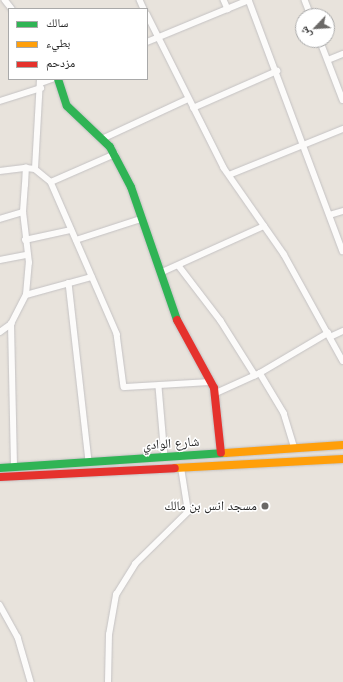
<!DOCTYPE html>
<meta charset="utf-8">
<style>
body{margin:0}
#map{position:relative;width:343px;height:682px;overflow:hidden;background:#e8e3dc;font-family:Helvetica,"Noto Naskh Arabic",sans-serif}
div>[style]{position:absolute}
.roads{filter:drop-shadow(0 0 1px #c4c2c3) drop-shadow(0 0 1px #c4c2c3)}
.street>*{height:5.5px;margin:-2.75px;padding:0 2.75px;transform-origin:2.75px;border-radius:2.75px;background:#fcfbfa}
.fast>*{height:8px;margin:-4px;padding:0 4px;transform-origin:4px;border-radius:4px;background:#30b455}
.slow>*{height:8px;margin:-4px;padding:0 4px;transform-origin:4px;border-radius:4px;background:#ff9f0a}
.jam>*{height:8px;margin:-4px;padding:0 4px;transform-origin:4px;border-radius:4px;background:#e5322d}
.dots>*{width:11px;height:11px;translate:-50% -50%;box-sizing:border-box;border:2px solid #fff;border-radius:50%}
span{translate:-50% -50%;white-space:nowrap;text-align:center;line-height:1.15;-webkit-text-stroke:3px #fff;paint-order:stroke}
.street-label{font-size:13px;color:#282828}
.poi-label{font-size:13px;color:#282828}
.right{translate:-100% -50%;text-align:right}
.legend{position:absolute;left:8px;top:8px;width:140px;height:72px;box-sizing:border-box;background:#fff;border:1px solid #a9a9a9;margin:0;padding:5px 7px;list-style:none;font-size:12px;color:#282828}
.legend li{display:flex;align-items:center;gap:8px;height:20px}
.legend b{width:20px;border:1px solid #a9a9a9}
.north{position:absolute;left:295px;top:8px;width:40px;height:40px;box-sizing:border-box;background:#fff;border:1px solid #a9a9a9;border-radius:50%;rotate:245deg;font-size:11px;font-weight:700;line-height:16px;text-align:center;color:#282828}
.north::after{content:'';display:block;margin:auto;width:14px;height:18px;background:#6b6967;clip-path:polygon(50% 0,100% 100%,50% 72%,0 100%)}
</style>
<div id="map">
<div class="roads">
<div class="street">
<i style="left:5px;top:0;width:11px;rotate:52deg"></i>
<i style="left:140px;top:0;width:10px;rotate:66deg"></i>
<i style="left:224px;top:0;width:10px;rotate:66deg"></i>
<i style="left:249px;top:0;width:268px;rotate:69.5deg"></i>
<i style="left:305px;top:0;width:17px;rotate:69deg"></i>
<i style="left:147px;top:14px;width:172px;rotate:63.4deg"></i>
<i style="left:224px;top:168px;width:105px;rotate:55.1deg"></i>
<i style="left:284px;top:254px;width:122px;rotate:61.1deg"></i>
<i style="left:320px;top:40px;width:64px;rotate:69deg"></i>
<i style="left:147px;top:42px;width:110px;rotate:-22.4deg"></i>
<i style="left:328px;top:60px;width:16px;rotate:-22deg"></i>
<i style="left:41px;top:83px;width:12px;rotate:-20deg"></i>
<i style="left:0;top:101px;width:43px;rotate:-17.6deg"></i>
<i style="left:193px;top:108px;width:92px;rotate:-23.8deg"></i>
<i style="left:102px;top:139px;width:95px;rotate:-24.9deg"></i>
<i style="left:35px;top:169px;width:21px;rotate:39deg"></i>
<i style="left:51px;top:182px;width:166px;rotate:66.5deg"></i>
<i style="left:117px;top:334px;width:53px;rotate:82.5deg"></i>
<i style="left:124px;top:387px;width:87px;rotate:-3.3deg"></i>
<i style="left:0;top:171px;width:26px;rotate:-7deg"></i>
<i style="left:229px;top:175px;width:123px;rotate:-22deg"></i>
<i style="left:51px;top:182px;width:70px;rotate:-23.6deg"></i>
<i style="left:330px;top:215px;width:14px;rotate:-17deg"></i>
<i style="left:0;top:219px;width:24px;rotate:-17deg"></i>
<i style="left:25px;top:240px;width:47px;rotate:-12.3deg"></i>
<i style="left:76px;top:240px;width:68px;rotate:-17.9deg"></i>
<i style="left:0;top:260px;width:26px;rotate:-11deg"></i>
<i style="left:179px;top:266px;width:69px;rotate:52.6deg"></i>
<i style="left:221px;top:321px;width:64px;rotate:57.8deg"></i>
<i style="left:160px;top:273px;width:114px;rotate:-24.3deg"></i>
<i style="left:69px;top:283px;width:180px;rotate:83.6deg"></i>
<i style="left:26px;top:295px;width:68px;rotate:-15.3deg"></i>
<i style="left:0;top:332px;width:14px;rotate:-36deg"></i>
<i style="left:330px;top:337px;width:14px;rotate:-25deg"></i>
<i style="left:260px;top:373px;width:47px;rotate:59deg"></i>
<i style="left:284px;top:413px;width:37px;rotate:73deg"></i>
<i style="left:159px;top:387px;width:70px;rotate:85.1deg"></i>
<i style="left:216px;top:393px;width:48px;rotate:-24.4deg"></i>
<i style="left:260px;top:373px;width:79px;rotate:-30.5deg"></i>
<i style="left:14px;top:467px;width:143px;rotate:-91.2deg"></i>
<i style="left:11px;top:324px;width:33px;rotate:-63deg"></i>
<i style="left:26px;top:295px;width:32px;rotate:-85deg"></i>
<i style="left:29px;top:263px;width:51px;rotate:-96.7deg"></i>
<i style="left:23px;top:212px;width:27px;rotate:-86deg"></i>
<i style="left:25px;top:185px;width:17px;rotate:-87deg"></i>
<i style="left:26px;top:168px;width:9px;rotate:6deg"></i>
<i style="left:35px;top:169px;width:90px;rotate:-86.8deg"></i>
<i style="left:0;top:605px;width:37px;rotate:61deg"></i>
<i style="left:18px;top:637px;width:47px;rotate:73.9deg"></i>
<i style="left:108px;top:682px;width:47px;rotate:-88.8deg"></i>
<i style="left:109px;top:635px;width:41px;rotate:-80.1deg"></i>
<i style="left:116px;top:595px;width:36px;rotate:-58deg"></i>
<i style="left:135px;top:564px;width:74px;rotate:-44.5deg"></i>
<i style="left:188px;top:512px;width:45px;rotate:-99deg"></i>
</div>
<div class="fast">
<i style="left:58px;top:79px;width:28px;rotate:72deg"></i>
<i style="left:67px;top:106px;width:59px;rotate:43.6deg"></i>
<i style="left:110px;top:147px;width:45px;rotate:62.3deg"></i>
<i style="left:131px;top:187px;width:141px;rotate:70.9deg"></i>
<i style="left:0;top:468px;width:225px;rotate:-3.8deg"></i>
</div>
<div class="slow">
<i style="left:225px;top:453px;width:118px;rotate:-3.9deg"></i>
<i style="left:175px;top:468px;width:168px;rotate:-3.1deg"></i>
</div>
<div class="jam">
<i style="left:177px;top:320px;width:77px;rotate:61.4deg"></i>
<i style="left:214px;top:388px;width:65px;rotate:83.9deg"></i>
<i style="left:0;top:477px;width:175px;rotate:-2.9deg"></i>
</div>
</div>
<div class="dots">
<i style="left:265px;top:506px;background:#6b6967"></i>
</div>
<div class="street-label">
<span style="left:171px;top:444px;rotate:-4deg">شارع الوادي</span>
</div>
<div class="poi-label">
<span class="right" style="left:257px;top:506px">مسجد انس بن مالك</span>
</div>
<ul class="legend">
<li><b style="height:5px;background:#30b455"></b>سالك</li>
<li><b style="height:5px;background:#ff9f0a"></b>بطيء</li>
<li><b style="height:5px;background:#e5322d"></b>مزدحم</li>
</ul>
<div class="north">ش</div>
</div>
